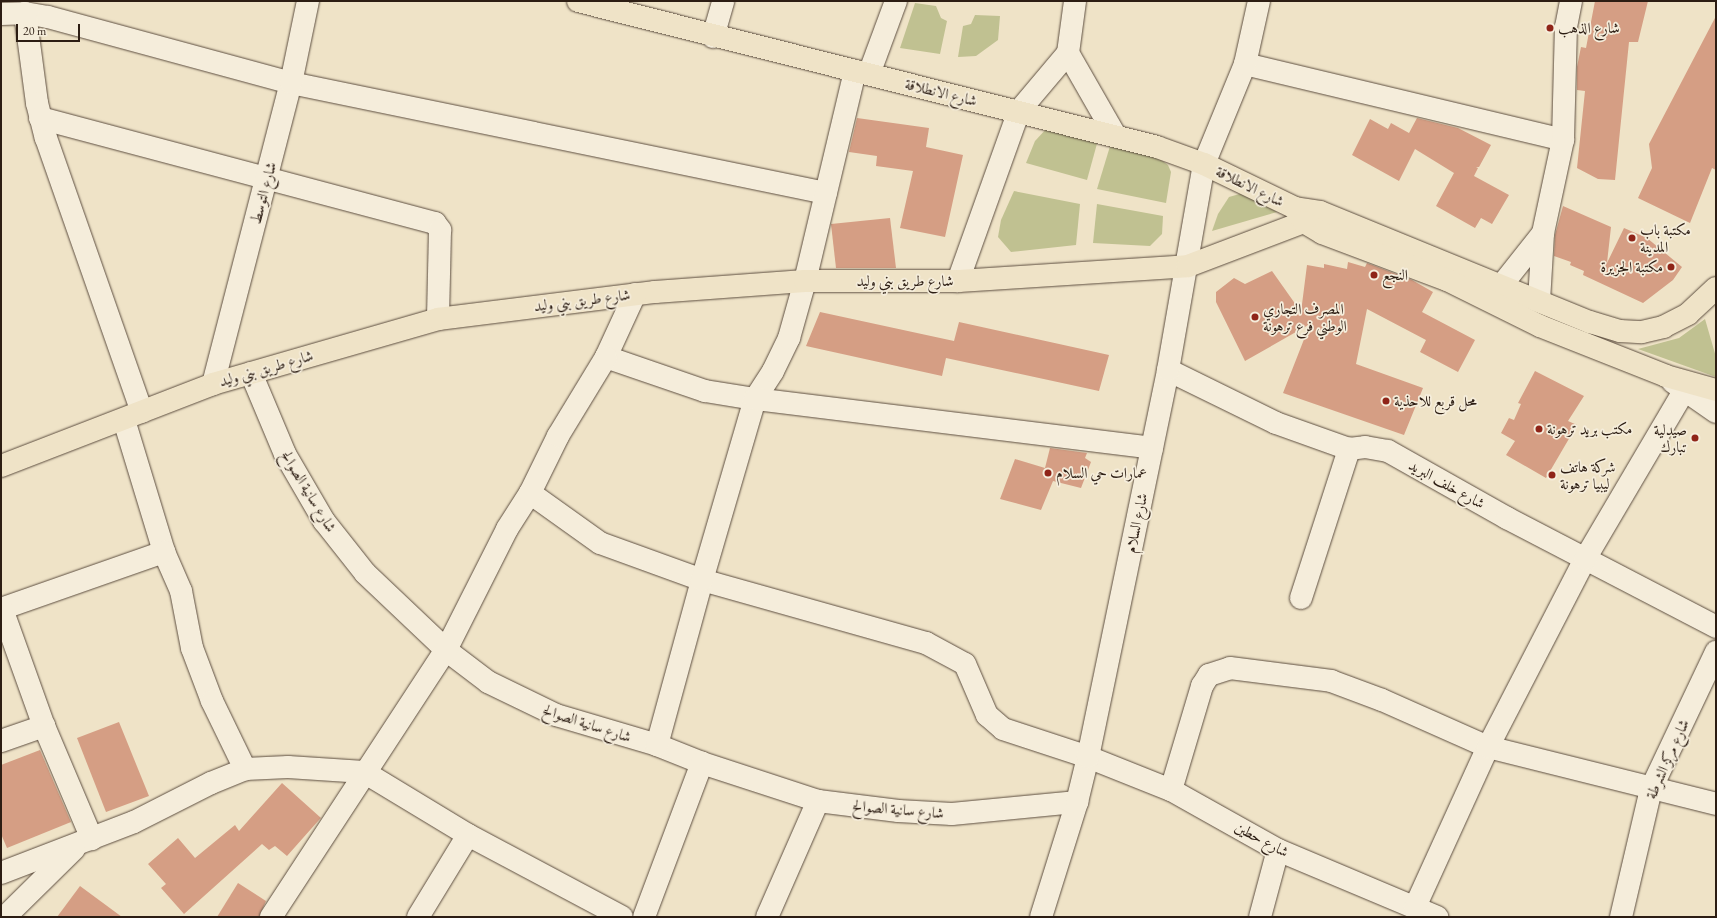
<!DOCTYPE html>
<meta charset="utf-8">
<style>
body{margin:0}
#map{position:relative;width:1717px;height:918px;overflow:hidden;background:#efe3c7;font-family:"EB Garamond",Amiri,serif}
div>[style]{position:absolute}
.green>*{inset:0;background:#c0c191}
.building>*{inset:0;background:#d59e84}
.roads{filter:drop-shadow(0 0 1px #5d4e40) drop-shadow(0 0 1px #5d4e40)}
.minor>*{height:22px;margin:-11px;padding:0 11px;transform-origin:11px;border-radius:11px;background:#f5eddb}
.major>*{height:22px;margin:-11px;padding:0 11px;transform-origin:11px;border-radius:11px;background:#efe3c7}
.highway>*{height:22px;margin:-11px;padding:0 11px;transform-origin:11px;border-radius:11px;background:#efe3c7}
.dots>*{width:11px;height:11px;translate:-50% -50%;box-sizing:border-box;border:2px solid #f5eddb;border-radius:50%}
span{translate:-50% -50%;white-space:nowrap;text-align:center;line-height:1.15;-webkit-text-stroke:3.5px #f5eddb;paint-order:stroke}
.poi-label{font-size:15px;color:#2c1d13}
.left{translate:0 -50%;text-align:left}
.right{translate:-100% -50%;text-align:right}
.street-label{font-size:15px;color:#2c1d13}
.frame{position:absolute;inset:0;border:2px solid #2c1d13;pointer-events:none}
.scale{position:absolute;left:16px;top:24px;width:64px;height:18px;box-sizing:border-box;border:2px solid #2c1d13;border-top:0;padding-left:5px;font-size:12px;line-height:14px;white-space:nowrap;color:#2c1d13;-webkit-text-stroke:3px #f5eddb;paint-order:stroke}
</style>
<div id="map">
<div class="green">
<i style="clip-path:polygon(915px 3px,936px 6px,941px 18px,947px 21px,940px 54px,900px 48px)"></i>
<i style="clip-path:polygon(975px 15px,1000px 16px,998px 40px,976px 56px,958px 57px,963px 26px,971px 24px)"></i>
<i style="clip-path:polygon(1048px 127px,1098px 140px,1087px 180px,1026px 163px,1035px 141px)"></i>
<i style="clip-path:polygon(1111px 143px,1153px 154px,1168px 165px,1171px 172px,1166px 203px,1097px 189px)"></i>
<i style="clip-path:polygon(1014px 191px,1080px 204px,1076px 245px,1011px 252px,998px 237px,1001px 220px)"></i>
<i style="clip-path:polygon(1243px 193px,1277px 212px,1212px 231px,1218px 214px,1229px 197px)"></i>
<i style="clip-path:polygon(1097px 204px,1163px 216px,1162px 234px,1150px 246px,1093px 243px)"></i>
<i style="clip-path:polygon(1705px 319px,1716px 357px,1716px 377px,1638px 349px,1679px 338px)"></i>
</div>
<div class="building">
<i style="clip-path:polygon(1595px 1px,1648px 1px,1638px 42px,1629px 42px,1615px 180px,1598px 179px,1577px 168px,1585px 91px,1577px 90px,1577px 67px,1581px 47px,1586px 48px)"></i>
<i style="clip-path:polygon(1716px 16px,1716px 170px,1712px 168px,1690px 223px,1638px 198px,1652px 168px,1649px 144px)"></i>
<i style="clip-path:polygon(857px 118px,929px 128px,926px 147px,963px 155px,945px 237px,900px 228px,913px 171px,876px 166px,877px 156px,849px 152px)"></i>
<i style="clip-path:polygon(1417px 118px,1458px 128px,1491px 145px,1479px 167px,1476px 167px,1478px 168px,1474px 176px,1509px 195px,1492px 224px,1481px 218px,1475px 228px,1436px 206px,1454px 173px,1415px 149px,1399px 181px,1352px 155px,1370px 119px,1388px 129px,1391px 123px,1409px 133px)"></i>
<i style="clip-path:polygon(1563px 206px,1611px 227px,1607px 263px,1624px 228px,1647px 238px,1682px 267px,1673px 280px,1643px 303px,1583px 275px,1584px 271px,1570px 265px,1571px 262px,1554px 256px,1555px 235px)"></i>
<i style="clip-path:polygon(890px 218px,896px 268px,836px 268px,831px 224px)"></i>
<i style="clip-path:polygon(1348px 262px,1365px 267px,1367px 263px,1412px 280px,1433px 292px,1422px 312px,1475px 340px,1458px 372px,1420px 352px,1426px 340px,1367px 309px,1356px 364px,1423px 388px,1404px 435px,1283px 393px,1310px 324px,1245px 361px,1216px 302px,1216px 292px,1234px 278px,1245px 284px,1272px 271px,1301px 312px,1307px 265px,1324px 268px,1324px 264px,1347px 269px)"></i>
<i style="clip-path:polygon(820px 312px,954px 341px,959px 322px,1109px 355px,1099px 391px,946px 358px,942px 376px,806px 346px)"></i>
<i style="clip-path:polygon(1535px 371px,1584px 396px,1568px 421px,1577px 425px,1546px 478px,1506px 455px,1515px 441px,1501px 433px,1509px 418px,1514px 420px,1521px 404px,1518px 403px)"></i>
<i style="clip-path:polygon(1050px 448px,1087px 453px,1085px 458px,1091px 462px,1081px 488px,1053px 481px,1041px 510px,1000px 499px,1015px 459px,1045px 468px)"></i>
<i style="clip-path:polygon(119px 722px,149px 796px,106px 812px,77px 738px)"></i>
<i style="clip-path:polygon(40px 750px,71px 822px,7px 848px,1px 834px,1px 765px)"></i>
<i style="clip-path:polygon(282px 783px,321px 818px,319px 820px,287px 856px,275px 846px,269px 850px,262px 844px,184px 914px,161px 888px,166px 884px,148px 864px,178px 838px,195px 858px,235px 825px,239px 831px)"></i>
<i style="clip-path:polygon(238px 883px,266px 901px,259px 917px,217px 917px)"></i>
<i style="clip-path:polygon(80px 886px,122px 917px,57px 917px)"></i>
</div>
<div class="roads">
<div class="minor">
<i style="left:25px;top:13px;width:91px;rotate:82.4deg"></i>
<i style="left:37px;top:103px;width:36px;rotate:76deg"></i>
<i style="left:46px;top:138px;width:290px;rotate:70.7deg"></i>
<i style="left:1px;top:14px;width:24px;rotate:-2deg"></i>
<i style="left:25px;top:13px;width:23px;rotate:10deg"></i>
<i style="left:48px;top:17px;width:252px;rotate:15.2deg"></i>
<i style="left:291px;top:83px;width:546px;rotate:11.62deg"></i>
<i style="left:713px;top:37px;width:37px;rotate:-74deg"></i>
<i style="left:1068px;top:53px;width:95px;rotate:60.2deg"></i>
<i style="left:1245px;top:64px;width:327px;rotate:13.4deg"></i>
<i style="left:869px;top:74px;width:78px;rotate:-69.7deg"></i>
<i style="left:40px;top:118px;width:409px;rotate:14.9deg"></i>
<i style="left:435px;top:223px;width:9px;rotate:54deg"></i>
<i style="left:440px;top:230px;width:89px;rotate:91.3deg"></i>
<i style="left:958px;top:281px;width:181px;rotate:-70.3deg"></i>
<i style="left:1019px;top:111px;width:76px;rotate:-49.8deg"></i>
<i style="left:1068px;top:53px;width:52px;rotate:-82.3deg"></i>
<i style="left:1501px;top:286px;width:68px;rotate:-51.6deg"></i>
<i style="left:635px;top:294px;width:69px;rotate:114.7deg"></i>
<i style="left:606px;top:357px;width:105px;rotate:19deg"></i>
<i style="left:705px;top:391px;width:51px;rotate:9.1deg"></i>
<i style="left:755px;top:399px;width:33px;rotate:-57deg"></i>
<i style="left:773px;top:371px;width:37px;rotate:-64deg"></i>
<i style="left:789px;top:338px;width:59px;rotate:-74.3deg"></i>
<i style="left:805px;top:281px;width:216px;rotate:-76.6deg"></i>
<i style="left:1539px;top:301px;width:68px;rotate:-86.6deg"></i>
<i style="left:1543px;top:233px;width:95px;rotate:-77.9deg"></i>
<i style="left:1563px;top:140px;width:113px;rotate:-88.5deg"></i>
<i style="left:1566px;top:27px;width:26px;rotate:-79deg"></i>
<i style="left:1168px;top:370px;width:120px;rotate:26.1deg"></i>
<i style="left:1276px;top:423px;width:77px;rotate:19.6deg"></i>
<i style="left:1349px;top:449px;width:16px;rotate:-7deg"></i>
<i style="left:1365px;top:447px;width:23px;rotate:10deg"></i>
<i style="left:1388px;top:451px;width:137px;rotate:29.4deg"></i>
<i style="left:1507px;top:518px;width:236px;rotate:27.5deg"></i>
<i style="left:251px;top:373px;width:88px;rotate:67.2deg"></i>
<i style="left:285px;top:454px;width:78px;rotate:59.8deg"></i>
<i style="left:324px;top:521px;width:66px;rotate:51.7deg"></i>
<i style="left:365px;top:573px;width:112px;rotate:43.5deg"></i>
<i style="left:446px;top:650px;width:53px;rotate:37.3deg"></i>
<i style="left:488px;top:682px;width:76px;rotate:25.9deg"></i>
<i style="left:556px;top:715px;width:105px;rotate:16.5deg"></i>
<i style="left:657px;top:745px;width:48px;rotate:21.8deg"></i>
<i style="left:702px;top:763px;width:122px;rotate:18.1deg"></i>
<i style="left:818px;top:801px;width:81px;rotate:7.1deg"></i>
<i style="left:898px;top:811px;width:54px;rotate:3.2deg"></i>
<i style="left:952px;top:814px;width:126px;rotate:-5.5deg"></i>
<i style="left:1673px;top:382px;width:52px;rotate:34.9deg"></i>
<i style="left:213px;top:384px;width:311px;rotate:-75.5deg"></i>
<i style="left:291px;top:83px;width:84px;rotate:-78.3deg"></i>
<i style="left:124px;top:420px;width:138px;rotate:73.1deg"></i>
<i style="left:164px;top:552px;width:43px;rotate:66.4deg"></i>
<i style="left:181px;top:591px;width:58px;rotate:79.1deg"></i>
<i style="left:192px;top:648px;width:57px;rotate:69.3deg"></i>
<i style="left:212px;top:701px;width:76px;rotate:64.1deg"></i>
<i style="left:530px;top:493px;width:86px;rotate:35.5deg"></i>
<i style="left:600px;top:543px;width:109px;rotate:19.9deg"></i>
<i style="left:702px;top:580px;width:233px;rotate:15.7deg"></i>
<i style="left:926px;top:643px;width:44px;rotate:28.3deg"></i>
<i style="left:965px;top:664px;width:56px;rotate:66.7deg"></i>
<i style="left:987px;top:715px;width:21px;rotate:41deg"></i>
<i style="left:1003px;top:729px;width:89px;rotate:18.2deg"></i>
<i style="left:1088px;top:757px;width:89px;rotate:21.7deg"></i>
<i style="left:1171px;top:790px;width:123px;rotate:29.3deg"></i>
<i style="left:1278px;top:850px;width:173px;rotate:22.8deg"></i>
<i style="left:1301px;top:598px;width:157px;rotate:-72.1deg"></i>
<i style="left:1px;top:609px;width:173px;rotate:-19.3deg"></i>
<i style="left:2px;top:609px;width:124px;rotate:70.3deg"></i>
<i style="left:44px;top:726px;width:123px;rotate:67deg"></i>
<i style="left:1px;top:741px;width:46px;rotate:-19.2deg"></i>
<i style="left:657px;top:745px;width:171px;rotate:-74.7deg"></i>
<i style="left:702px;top:580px;width:189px;rotate:-73.7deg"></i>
<i style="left:755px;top:399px;width:400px;rotate:7deg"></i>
<i style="left:1171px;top:790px;width:109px;rotate:-73.4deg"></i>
<i style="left:1202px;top:686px;width:13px;rotate:-58deg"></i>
<i style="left:1209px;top:675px;width:22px;rotate:-18deg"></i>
<i style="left:1230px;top:668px;width:102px;rotate:7.3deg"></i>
<i style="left:1331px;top:681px;width:54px;rotate:20.4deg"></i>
<i style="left:1382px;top:700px;width:116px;rotate:23.9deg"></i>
<i style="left:1488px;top:747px;width:235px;rotate:14deg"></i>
<i style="left:1px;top:873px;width:142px;rotate:-21deg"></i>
<i style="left:134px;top:822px;width:86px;rotate:-26.9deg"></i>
<i style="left:211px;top:783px;width:37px;rotate:-22deg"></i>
<i style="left:245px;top:769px;width:43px;rotate:-2.7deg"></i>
<i style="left:288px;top:767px;width:76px;rotate:3.8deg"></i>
<i style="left:364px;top:772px;width:122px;rotate:31.2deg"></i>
<i style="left:468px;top:835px;width:174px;rotate:28deg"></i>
<i style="left:1415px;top:907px;width:176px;rotate:-65.5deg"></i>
<i style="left:1488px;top:747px;width:212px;rotate:-62.7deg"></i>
<i style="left:1585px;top:559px;width:195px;rotate:-59.5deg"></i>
<i style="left:5px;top:917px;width:97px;rotate:-44.6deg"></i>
<i style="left:271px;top:917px;width:319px;rotate:-56.8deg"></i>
<i style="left:446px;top:650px;width:136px;rotate:-63.2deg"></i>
<i style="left:507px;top:529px;width:43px;rotate:-57.4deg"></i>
<i style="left:530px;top:493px;width:64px;rotate:-63.8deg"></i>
<i style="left:558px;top:436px;width:92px;rotate:-58.7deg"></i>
<i style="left:418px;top:917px;width:96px;rotate:-58.6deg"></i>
<i style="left:644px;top:917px;width:165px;rotate:-69.4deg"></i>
<i style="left:767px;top:917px;width:127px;rotate:-66.3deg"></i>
<i style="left:1041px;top:917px;width:121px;rotate:-72.6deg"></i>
<i style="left:1077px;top:802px;width:46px;rotate:-76.3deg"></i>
<i style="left:1088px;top:757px;width:395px;rotate:-78.3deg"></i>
<i style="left:1168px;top:370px;width:209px;rotate:-80.1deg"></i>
<i style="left:1204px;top:164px;width:108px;rotate:-67.7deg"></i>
<i style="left:1245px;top:64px;width:65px;rotate:-77.5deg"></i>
<i style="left:1260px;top:917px;width:69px;rotate:-75deg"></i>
<i style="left:1621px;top:917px;width:131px;rotate:-76.8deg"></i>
<i style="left:1651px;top:789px;width:152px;rotate:-64.6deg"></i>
</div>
<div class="major">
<i style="left:1px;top:466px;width:227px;rotate:-21.1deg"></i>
<i style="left:213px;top:384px;width:234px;rotate:-16.1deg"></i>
<i style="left:438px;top:319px;width:219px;rotate:-7.1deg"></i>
<i style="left:655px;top:292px;width:150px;rotate:-4.2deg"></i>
<i style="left:805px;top:281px;width:153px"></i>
<i style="left:958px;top:281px;width:230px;rotate:-3.7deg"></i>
<i style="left:1188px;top:266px;width:124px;rotate:-20.8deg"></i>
</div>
<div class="highway">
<i style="left:578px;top:1px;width:597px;rotate:14.15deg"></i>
<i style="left:1157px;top:147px;width:50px;rotate:19.9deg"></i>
<i style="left:1204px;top:164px;width:101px;rotate:25.8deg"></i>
<i style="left:1295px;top:208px;width:25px;rotate:9deg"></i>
<i style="left:1320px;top:212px;width:292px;rotate:22.2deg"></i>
<i style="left:1590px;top:322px;width:31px;rotate:17deg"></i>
<i style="left:1620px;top:331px;width:22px;rotate:3deg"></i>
<i style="left:1642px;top:332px;width:22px;rotate:-13deg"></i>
<i style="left:1663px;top:327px;width:28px;rotate:-27deg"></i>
<i style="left:1688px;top:314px;width:38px;rotate:-43deg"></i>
<i style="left:1295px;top:208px;width:17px;rotate:57deg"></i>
<i style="left:1304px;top:222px;width:21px;rotate:31deg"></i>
<i style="left:1322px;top:233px;width:134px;rotate:20.6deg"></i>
<i style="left:1447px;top:280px;width:104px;rotate:26.3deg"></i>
<i style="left:1540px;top:326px;width:136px;rotate:21.6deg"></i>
<i style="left:1666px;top:376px;width:52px;rotate:15.6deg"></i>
</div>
</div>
<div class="dots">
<i style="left:1550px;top:28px;background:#8f2418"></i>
<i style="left:1632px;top:238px;background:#8f2418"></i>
<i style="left:1671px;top:267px;background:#8f2418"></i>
<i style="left:1374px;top:275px;background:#8f2418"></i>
<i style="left:1255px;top:317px;background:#8f2418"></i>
<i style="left:1386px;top:401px;background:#8f2418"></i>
<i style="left:1539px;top:429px;background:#8f2418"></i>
<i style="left:1695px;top:438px;background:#8f2418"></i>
<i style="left:1048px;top:473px;background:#8f2418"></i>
<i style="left:1552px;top:475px;background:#8f2418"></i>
</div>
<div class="poi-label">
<span class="left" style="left:1558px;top:28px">شارع الذهب</span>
<span class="left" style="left:1640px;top:238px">مكتبة باب<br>المدينة</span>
<span class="right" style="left:1663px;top:267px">مكتبة الجزيرة</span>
<span class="left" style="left:1382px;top:275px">النجع</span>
<span class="left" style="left:1263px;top:317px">المصرف التجاري<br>الوطني فرع ترهونة</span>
<span class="left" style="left:1394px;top:401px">محل قربع للاحذية</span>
<span class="left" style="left:1547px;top:429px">مكتب بريد ترهونة</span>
<span class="right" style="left:1687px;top:438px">صيدلية<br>تبارك</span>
<span class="left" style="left:1560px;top:475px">شركة هاتف<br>ليبيا ترهونة</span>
<span class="left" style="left:1056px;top:473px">عمارات حي السلام</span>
</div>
<div class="street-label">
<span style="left:941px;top:92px;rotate:14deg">شارع الانطلاقة</span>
<span style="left:1250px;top:186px;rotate:26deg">شارع الانطلاقة</span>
<span style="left:263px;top:193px;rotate:-75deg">شارع التوسط</span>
<span style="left:905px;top:281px">شارع طريق بني وليد</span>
<span style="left:582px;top:300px;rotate:-7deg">شارع طريق بني وليد</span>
<span style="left:266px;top:368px;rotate:-16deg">شارع طريق بني وليد</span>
<span style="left:1447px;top:484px;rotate:29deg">شارع خلف البريد</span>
<span style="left:309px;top:491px;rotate:59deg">شارع سانية الصوالح</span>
<span style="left:1136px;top:523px;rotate:-78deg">شارع السلام</span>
<span style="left:587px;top:723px;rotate:18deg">شارع سانية الصوالح</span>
<span style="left:1667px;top:759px;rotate:-66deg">شارع مركز الشرطة</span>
<span style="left:898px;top:809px;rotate:5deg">شارع سانية الصوالح</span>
<span style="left:1262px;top:839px;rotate:28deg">شارع حطين</span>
</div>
<div class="frame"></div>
<div class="scale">20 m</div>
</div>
